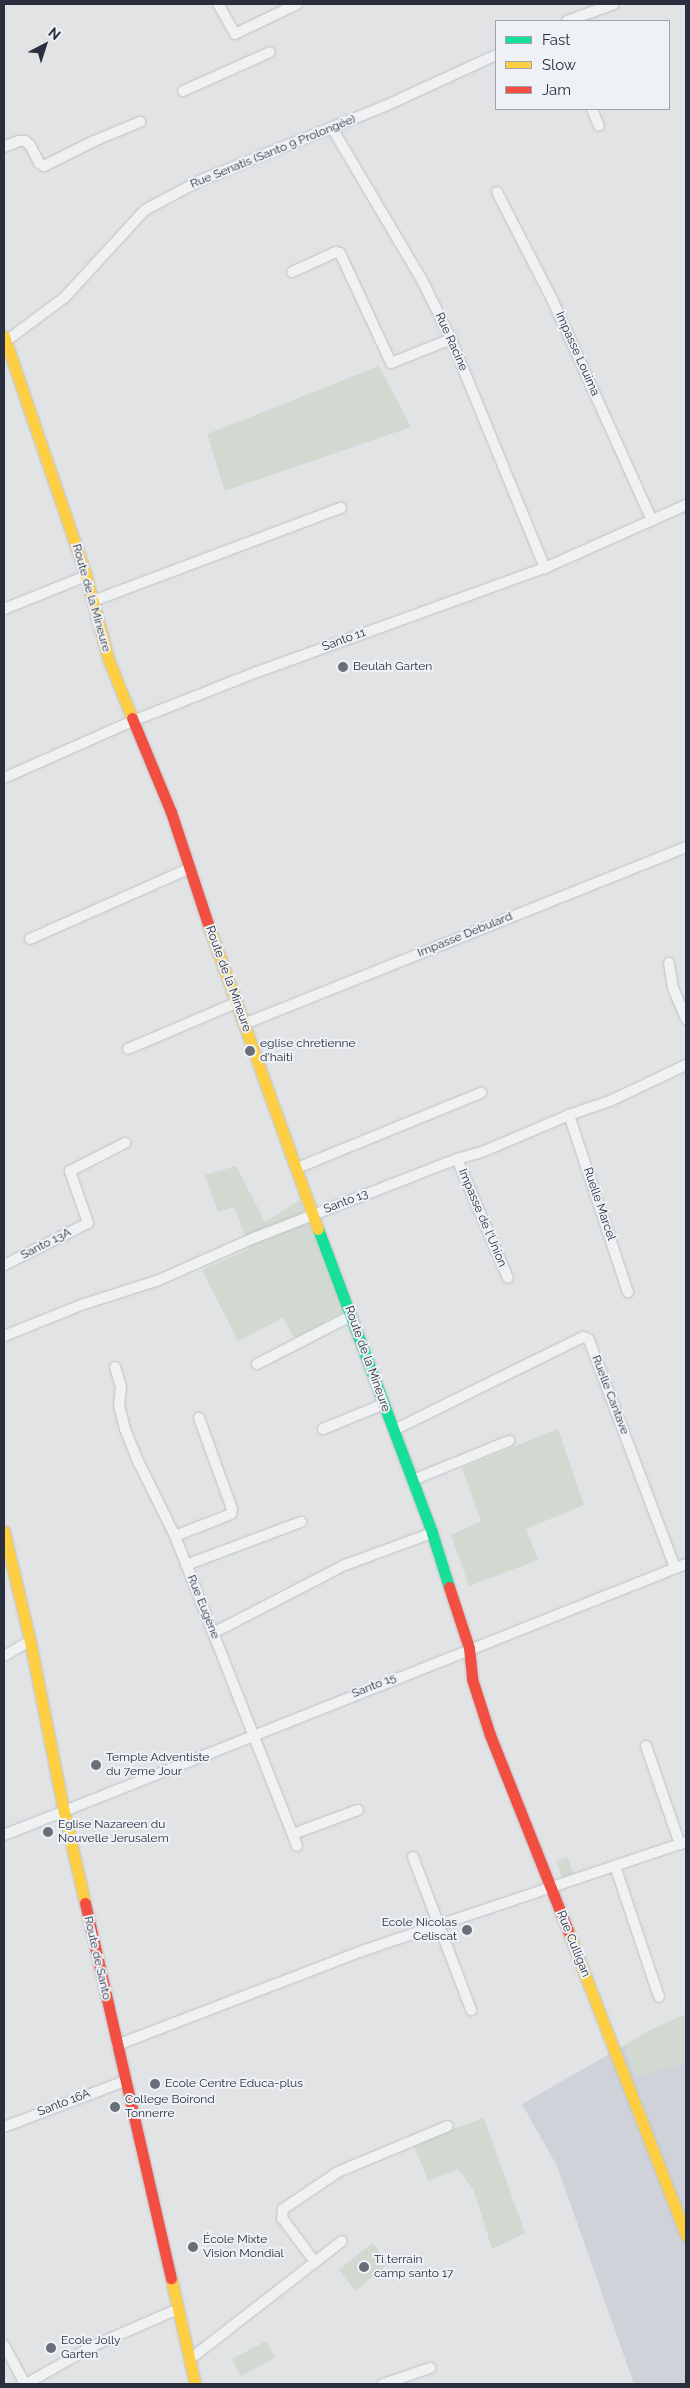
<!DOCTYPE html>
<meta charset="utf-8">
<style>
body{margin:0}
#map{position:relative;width:690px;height:2388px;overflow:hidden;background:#e1e3e5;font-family:Raleway,sans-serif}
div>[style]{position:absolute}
.built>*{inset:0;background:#cfd2d8}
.green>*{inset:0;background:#d1d9d1}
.roads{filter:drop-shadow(0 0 1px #bfc1c3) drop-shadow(0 0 1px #bfc1c3)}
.street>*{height:10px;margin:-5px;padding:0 5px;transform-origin:5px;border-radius:5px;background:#f0f1f2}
.fast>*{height:11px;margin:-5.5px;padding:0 5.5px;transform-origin:5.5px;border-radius:5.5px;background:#16e098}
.slow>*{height:11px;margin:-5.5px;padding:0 5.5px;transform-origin:5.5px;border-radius:5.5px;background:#ffcf43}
.jam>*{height:11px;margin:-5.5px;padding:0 5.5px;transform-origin:5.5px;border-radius:5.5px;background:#f24e42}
.dots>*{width:14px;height:14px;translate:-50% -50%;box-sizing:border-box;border:2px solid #eef1f5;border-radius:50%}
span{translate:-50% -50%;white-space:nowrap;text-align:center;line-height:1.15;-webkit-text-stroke:4px #eef1f5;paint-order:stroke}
.street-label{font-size:12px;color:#292f3e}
.poi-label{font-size:12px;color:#292f3e}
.left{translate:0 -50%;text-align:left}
.right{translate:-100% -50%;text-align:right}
.frame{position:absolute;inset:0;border:5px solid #292f3e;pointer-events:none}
.legend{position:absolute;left:495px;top:20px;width:175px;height:90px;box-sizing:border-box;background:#eef1f5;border:1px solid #9fa3ac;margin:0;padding:6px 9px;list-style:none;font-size:15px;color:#292f3e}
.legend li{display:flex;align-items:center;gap:10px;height:25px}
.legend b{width:25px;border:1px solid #9fa3ac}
.north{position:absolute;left:20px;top:20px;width:50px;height:50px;-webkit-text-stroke:4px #eef1f5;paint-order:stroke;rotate:40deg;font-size:14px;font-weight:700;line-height:20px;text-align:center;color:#292f3e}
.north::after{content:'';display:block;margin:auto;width:18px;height:22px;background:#292f3e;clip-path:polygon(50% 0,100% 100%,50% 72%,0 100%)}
</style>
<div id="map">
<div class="built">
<i style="clip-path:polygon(625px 2045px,635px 2077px,686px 2062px,686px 2384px,634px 2384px,557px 2166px,522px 2104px)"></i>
</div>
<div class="green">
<i style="clip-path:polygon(379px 366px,411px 427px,225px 491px,207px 434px)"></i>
<i style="clip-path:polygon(236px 1166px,265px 1222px,300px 1200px,343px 1312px,294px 1338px,283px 1318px,238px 1341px,202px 1270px,250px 1249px,234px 1207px,218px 1212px,205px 1175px)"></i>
<i style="clip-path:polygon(558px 1429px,584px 1505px,526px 1529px,538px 1560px,469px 1586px,451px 1535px,481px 1521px,462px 1468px)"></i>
<i style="clip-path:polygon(567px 1857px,574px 1874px,562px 1877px,556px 1861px)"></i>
<i style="clip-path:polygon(686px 2014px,686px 2062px,635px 2077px,625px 2045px,652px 2029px)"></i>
<i style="clip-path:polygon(484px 2118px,525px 2233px,492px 2249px,474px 2191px,458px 2169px,428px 2181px,413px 2143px)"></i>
<i style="clip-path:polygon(372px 2243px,389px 2263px,355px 2291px,339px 2270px)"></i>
<i style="clip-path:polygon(266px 2341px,275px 2358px,241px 2376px,232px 2359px)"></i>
</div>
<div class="roads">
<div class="street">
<i style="left:218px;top:4px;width:34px;rotate:60deg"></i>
<i style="left:235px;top:34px;width:69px;rotate:-25.8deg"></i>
<i style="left:567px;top:21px;width:50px;rotate:-19.9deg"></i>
<i style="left:183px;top:91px;width:95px;rotate:-24.1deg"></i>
<i style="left:592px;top:109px;width:18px;rotate:68deg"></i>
<i style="left:332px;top:128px;width:177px;rotate:59.4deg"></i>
<i style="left:422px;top:280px;width:66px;rotate:63.8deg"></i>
<i style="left:451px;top:339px;width:248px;rotate:67.7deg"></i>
<i style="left:4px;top:147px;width:16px;rotate:-22deg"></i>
<i style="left:19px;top:141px;width:6px"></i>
<i style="left:25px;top:141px;width:6px;rotate:39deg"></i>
<i style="left:30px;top:145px;width:20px;rotate:63deg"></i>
<i style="left:39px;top:163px;width:6px;rotate:31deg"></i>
<i style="left:44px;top:166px;width:56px;rotate:-26.6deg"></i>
<i style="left:94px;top:141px;width:50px;rotate:-22.4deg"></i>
<i style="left:497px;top:192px;width:120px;rotate:62.8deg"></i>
<i style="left:552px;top:299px;width:243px;rotate:65.7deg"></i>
<i style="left:292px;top:272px;width:48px;rotate:-24.4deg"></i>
<i style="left:336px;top:252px;width:4px;rotate:14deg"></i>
<i style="left:340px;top:253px;width:121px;rotate:65.1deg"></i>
<i style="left:391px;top:363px;width:65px;rotate:-21.8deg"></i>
<i style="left:6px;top:341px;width:72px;rotate:-36.6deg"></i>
<i style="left:64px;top:298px;width:120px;rotate:-47.4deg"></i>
<i style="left:145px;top:210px;width:64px;rotate:-28.2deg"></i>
<i style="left:201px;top:180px;width:198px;rotate:-21.9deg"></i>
<i style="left:385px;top:106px;width:122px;rotate:-24.7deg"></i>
<i style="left:93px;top:601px;width:265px;rotate:-20.6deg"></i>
<i style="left:4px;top:609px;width:88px;rotate:-21.9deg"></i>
<i style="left:4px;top:778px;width:143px;rotate:-23.9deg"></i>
<i style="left:135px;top:720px;width:131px;rotate:-21.5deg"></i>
<i style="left:257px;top:672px;width:306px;rotate:-19.9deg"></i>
<i style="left:545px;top:568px;width:154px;rotate:-24.1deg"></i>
<i style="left:30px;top:939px;width:175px;rotate:-23.9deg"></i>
<i style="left:669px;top:963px;width:25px;rotate:81deg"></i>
<i style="left:673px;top:988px;width:34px;rotate:67deg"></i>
<i style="left:244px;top:1024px;width:476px;rotate:-21.8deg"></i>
<i style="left:128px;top:1049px;width:117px;rotate:-23.1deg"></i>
<i style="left:569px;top:1115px;width:187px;rotate:71.6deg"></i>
<i style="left:457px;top:1159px;width:129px;rotate:66.8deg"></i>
<i style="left:297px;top:1168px;width:199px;rotate:-22.2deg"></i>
<i style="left:4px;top:1265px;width:94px;rotate:-26.6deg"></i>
<i style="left:88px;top:1223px;width:55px;rotate:-109.1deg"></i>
<i style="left:70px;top:1171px;width:62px;rotate:-27deg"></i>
<i style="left:4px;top:1336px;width:83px;rotate:-21.9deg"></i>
<i style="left:81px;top:1305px;width:82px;rotate:-17.8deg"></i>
<i style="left:159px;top:1280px;width:104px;rotate:-23.9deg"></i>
<i style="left:254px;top:1238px;width:218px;rotate:-21.3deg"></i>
<i style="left:457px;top:1159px;width:26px;rotate:-16deg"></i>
<i style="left:482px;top:1152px;width:95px;rotate:-23deg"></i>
<i style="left:569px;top:1115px;width:43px;rotate:-18.9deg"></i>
<i style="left:610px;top:1101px;width:84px;rotate:-25.3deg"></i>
<i style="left:257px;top:1364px;width:106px;rotate:-27.1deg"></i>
<i style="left:115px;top:1367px;width:21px;rotate:73deg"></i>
<i style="left:121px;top:1387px;width:18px;rotate:96deg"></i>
<i style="left:119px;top:1405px;width:25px;rotate:76deg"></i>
<i style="left:125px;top:1429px;width:37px;rotate:68deg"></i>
<i style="left:139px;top:1463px;width:81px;rotate:63.7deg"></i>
<i style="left:175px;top:1536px;width:333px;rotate:68.5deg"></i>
<i style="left:323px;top:1429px;width:66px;rotate:-22.3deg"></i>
<i style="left:394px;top:1430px;width:211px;rotate:-26.2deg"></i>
<i style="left:583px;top:1337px;width:3px;rotate:18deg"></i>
<i style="left:586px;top:1338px;width:4px;rotate:34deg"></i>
<i style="left:589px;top:1340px;width:244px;rotate:69.3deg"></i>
<i style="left:413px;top:1480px;width:104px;rotate:-22.1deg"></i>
<i style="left:175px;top:1536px;width:60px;rotate:-21.4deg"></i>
<i style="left:231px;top:1514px;width:5px;rotate:-79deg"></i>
<i style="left:232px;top:1509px;width:97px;rotate:-109.9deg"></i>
<i style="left:186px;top:1565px;width:123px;rotate:-20.5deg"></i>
<i style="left:213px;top:1633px;width:148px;rotate:-27.3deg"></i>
<i style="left:345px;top:1565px;width:93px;rotate:-20.2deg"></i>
<i style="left:4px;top:1656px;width:30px;rotate:-30deg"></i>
<i style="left:646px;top:1746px;width:104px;rotate:70.9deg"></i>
<i style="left:293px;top:1834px;width:69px;rotate:-20.3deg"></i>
<i style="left:4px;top:1835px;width:734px;rotate:-21.67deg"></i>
<i style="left:413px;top:1857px;width:164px;rotate:69.2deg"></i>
<i style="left:615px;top:1866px;width:138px;rotate:71.4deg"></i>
<i style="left:117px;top:2045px;width:262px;rotate:-21deg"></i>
<i style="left:362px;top:1951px;width:342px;rotate:-18.6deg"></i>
<i style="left:4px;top:2127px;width:129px;rotate:-20.8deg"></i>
<i style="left:315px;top:2262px;width:55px;rotate:-126.9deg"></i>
<i style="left:282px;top:2218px;width:9px;rotate:-84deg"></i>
<i style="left:283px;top:2209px;width:66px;rotate:-33.9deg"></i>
<i style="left:338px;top:2172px;width:119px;rotate:-22.7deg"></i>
<i style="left:4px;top:2345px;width:44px;rotate:61.7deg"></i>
<i style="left:190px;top:2359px;width:192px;rotate:-37.8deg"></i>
<i style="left:26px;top:2384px;width:77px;rotate:-29.6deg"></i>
<i style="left:93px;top:2346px;width:93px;rotate:-23.5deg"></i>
<i style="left:383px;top:2384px;width:50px;rotate:-18.8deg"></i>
</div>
<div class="fast">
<i style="left:318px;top:1229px;width:325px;rotate:69.4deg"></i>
<i style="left:432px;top:1533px;width:57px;rotate:72.5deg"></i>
</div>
<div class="slow">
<i style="left:4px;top:336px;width:254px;rotate:71.1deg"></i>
<i style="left:86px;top:576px;width:88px;rotate:74.9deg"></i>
<i style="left:109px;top:661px;width:61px;rotate:68deg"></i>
<i style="left:208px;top:924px;width:324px;rotate:70.2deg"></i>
<i style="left:4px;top:1531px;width:113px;rotate:76.7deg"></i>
<i style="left:30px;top:1641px;width:174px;rotate:78.8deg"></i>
<i style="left:64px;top:1812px;width:93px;rotate:77deg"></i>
<i style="left:568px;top:1931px;width:327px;rotate:68.8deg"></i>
<i style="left:171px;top:2278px;width:109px;rotate:77.2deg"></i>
</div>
<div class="jam">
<i style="left:132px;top:718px;width:102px;rotate:67.5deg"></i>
<i style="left:171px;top:812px;width:118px;rotate:71.7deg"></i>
<i style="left:449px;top:1587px;width:64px;rotate:71.8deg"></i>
<i style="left:469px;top:1648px;width:31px;rotate:84deg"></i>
<i style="left:472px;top:1679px;width:59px;rotate:72.2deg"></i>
<i style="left:490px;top:1735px;width:211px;rotate:68.3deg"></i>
<i style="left:85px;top:1903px;width:385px;rotate:77.1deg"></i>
</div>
</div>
<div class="dots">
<i style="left:343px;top:667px;background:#696e78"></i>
<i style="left:250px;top:1051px;background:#696e78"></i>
<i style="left:96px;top:1765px;background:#696e78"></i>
<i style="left:48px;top:1832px;background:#696e78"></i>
<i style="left:467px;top:1930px;background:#696e78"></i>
<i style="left:155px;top:2084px;background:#696e78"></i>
<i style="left:115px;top:2107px;background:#696e78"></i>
<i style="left:193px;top:2247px;background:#696e78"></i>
<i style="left:364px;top:2267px;background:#696e78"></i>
<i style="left:51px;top:2348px;background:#696e78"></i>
</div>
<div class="street-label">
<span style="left:273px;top:152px;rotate:-22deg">Rue Senatis (Santo 9 Prolongée)</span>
<span style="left:451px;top:342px;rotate:66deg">Rue Racine</span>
<span style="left:577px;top:354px;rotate:66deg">Impasse Louima</span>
<span style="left:91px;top:598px;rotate:74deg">Route de la Mineure</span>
<span style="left:344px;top:640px;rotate:-20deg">Santo 11</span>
<span style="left:465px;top:935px;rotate:-22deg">Impasse Debulard</span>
<span style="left:228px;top:979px;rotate:70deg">Route de la Mineure</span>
<span style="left:346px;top:1202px;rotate:-21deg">Santo 13</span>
<span style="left:599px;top:1204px;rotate:71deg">Ruelle Marcel</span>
<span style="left:482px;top:1218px;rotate:67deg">Impasse de l'Union</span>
<span style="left:46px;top:1244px;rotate:-27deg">Santo 13A</span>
<span style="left:367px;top:1359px;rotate:70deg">Route de la Mineure</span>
<span style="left:610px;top:1395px;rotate:69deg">Ruelle Cantave</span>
<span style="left:203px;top:1607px;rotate:68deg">Rue Eugène</span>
<span style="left:374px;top:1686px;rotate:-22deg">Santo 15</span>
<span style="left:573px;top:1944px;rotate:68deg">Rue Culligan</span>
<span style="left:97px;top:1958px;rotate:77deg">Route de Santo</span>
<span style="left:64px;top:2103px;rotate:-21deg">Santo 16A</span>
</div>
<div class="poi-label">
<span class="left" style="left:353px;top:667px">Beulah Garten</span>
<span class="left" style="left:260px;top:1051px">eglise chretienne<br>d'haiti</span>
<span class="left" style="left:106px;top:1765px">Temple Adventiste<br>du 7eme Jour</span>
<span class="left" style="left:58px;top:1832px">Eglise Nazareen du<br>Nouvelle Jerusalem</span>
<span class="right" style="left:457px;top:1930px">Ecole Nicolas<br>Celiscat</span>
<span class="left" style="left:165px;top:2084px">Ecole Centre Educa-plus</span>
<span class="left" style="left:125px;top:2107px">College Boirond<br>Tonnerre</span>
<span class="left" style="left:203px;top:2247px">École Mixte<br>Vision Mondial</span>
<span class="left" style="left:374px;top:2267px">Ti terrain<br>camp santo 17</span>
<span class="left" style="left:61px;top:2348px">Ecole Jolly<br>Garten</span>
</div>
<div class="frame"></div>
<ul class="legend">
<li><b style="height:6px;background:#16e098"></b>Fast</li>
<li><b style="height:6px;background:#ffcf43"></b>Slow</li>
<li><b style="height:6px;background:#f24e42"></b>Jam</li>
</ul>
<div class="north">N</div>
</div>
